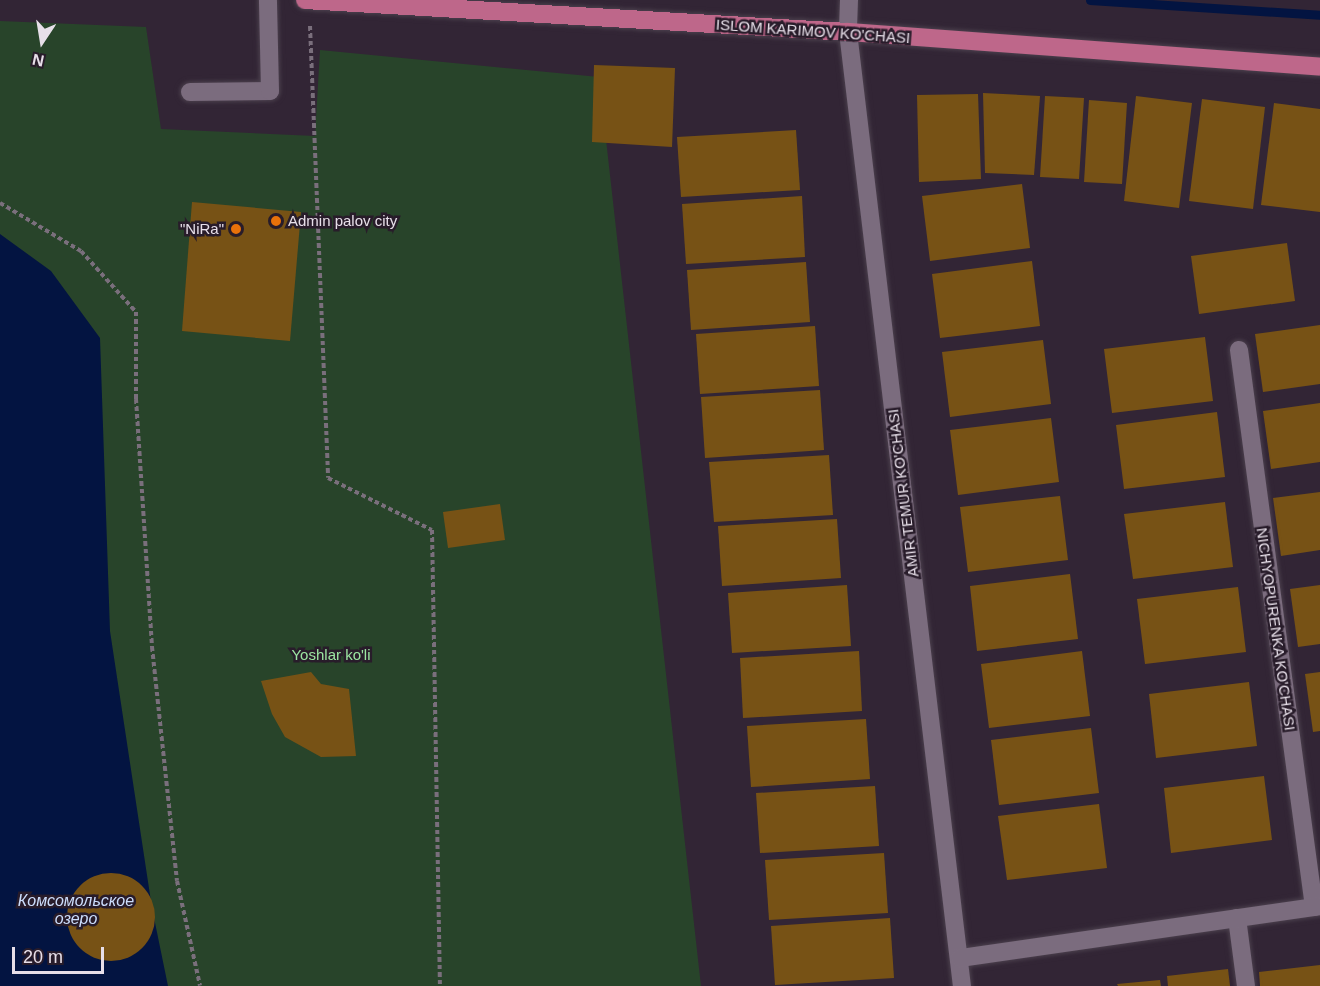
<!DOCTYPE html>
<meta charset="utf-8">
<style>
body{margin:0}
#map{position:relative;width:1320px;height:986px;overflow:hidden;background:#322535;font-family:Arial,sans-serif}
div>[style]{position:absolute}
.green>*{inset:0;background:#28442a}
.water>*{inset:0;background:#031441}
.stream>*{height:9px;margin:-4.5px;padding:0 4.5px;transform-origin:4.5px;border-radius:4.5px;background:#031441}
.building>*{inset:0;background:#775215}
.round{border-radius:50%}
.path>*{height:4px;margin-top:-2px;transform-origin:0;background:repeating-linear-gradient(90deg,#7a6f7c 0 4.5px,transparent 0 7.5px)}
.roads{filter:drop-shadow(0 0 2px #4b404d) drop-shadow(0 0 2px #4b404d)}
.minor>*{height:18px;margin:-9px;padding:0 9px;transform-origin:9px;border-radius:9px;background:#7b6c7e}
.major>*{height:18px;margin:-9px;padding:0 9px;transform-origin:9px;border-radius:9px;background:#be678a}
.dots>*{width:16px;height:16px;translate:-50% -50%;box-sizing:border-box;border:3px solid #281c2a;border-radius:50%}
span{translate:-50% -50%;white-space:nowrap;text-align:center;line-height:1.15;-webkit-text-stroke:5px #281c2a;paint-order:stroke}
.street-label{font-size:15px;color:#e7dfe9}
.poi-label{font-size:15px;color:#e7dfe9}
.left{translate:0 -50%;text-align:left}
.right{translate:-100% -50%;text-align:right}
.park-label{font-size:15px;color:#9be5a1}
.water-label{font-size:16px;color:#ccddfc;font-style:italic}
.north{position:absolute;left:12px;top:12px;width:60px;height:60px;-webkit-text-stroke:4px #281c2a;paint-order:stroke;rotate:192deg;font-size:16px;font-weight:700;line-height:24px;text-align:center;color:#e7dfe9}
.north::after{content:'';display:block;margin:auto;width:21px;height:27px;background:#e7dfe9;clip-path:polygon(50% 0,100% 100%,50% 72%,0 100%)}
.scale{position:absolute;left:12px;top:947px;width:92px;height:27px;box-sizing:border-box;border:3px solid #e7dfe9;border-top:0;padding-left:8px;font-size:18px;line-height:21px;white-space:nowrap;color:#e7dfe9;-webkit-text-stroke:4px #281c2a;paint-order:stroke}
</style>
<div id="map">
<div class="green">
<i style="clip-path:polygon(0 21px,146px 27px,161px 129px,315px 136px,320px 50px,599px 77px,701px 986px,0 986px)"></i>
</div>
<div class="water">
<i style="clip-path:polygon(0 234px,51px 271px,100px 338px,110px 631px,152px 908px,168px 986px,0 986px)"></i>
</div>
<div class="stream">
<i style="left:1090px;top:0;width:230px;rotate:3.7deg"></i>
</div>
<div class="building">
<i style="clip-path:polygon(594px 65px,675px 68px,672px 147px,592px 142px)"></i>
<i style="clip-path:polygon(983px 93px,1040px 96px,1034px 175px,985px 173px)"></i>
<i style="clip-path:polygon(978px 94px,981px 179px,919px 182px,917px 95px)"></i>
<i style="clip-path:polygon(1045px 96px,1084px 98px,1079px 179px,1040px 177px)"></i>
<i style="clip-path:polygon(1136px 96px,1192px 103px,1179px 208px,1124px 201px)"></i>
<i style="clip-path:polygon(1202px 99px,1265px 107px,1253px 209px,1189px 201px)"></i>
<i style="clip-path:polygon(1089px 100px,1127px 103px,1122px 184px,1084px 182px)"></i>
<i style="clip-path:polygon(1274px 103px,1320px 109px,1320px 212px,1261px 205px)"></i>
<i style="clip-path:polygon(796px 130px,800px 190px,681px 197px,677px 137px)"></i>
<i style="clip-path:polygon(1022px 184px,1030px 248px,930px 261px,922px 196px)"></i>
<i style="clip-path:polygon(802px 196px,805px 257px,686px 264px,682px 204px)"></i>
<i style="clip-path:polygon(192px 202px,301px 212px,290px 341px,182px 331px)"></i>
<i style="clip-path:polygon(1287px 243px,1295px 301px,1199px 314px,1191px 256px)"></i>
<i style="clip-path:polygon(1032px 261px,1040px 326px,940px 338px,932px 274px)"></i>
<i style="clip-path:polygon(806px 262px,810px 322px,691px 330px,687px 270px)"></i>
<i style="clip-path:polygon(1320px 325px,1320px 384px,1263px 392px,1255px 334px)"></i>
<i style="clip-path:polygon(815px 326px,819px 386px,700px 394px,696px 334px)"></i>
<i style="clip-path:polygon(1205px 337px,1213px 401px,1112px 413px,1104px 349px)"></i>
<i style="clip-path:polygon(1043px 340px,1051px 404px,950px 417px,942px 352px)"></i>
<i style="clip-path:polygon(820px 390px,824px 450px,705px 458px,701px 397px)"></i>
<i style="clip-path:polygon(1320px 403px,1320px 462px,1271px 469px,1263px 411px)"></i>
<i style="clip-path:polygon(1217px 412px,1225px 477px,1124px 489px,1116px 425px)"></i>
<i style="clip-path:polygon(1051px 418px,1059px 482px,958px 495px,950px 430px)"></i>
<i style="clip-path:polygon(829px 455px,833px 515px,714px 522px,709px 462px)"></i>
<i style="clip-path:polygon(1320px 492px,1320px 550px,1281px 556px,1273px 498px)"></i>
<i style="clip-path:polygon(1060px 496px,1068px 560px,968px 572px,960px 507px)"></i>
<i style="clip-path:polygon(1225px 502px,1233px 567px,1133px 579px,1124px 514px)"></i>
<i style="clip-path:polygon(500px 504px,505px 540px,448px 548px,443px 512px)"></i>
<i style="clip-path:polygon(837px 519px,841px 578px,722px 586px,718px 526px)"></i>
<i style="clip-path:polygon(1070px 574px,1078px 639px,977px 651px,970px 586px)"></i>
<i style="clip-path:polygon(847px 585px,851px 646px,732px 653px,728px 593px)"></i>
<i style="clip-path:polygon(1320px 585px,1320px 644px,1298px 647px,1290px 589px)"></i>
<i style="clip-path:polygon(1238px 587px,1246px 652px,1145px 664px,1137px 599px)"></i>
<i style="clip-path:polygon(859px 651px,862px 711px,743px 718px,740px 658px)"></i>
<i style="clip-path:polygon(1082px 651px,1090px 716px,989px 728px,981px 664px)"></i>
<i style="clip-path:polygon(311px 672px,321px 684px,349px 689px,356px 756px,321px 757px,285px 737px,272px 714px,261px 681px)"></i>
<i style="clip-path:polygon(1320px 672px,1320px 731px,1313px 732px,1305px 674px)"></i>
<i style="clip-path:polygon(1249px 682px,1257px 746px,1156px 758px,1149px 694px)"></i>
<i style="clip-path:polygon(866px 719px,870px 779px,751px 787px,747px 726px)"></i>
<i style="clip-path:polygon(1091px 728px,1099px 793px,999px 805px,991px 740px)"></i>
<i style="clip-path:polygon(1264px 776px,1272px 840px,1171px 853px,1164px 788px)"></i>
<i style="clip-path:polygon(875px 786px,879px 846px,760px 853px,756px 793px)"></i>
<i style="clip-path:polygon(1099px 804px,1107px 868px,1007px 880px,998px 816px)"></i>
<i style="clip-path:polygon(884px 853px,888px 913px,769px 920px,765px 860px)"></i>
<i class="round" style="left:67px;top:873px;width:88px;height:88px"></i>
<i style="clip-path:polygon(890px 918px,894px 978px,775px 985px,771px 926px)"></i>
<i style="clip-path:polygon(1320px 965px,1320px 986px,1260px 986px,1259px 972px)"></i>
<i style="clip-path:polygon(1228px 969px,1230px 986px,1168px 986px,1167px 976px)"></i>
<i style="clip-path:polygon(1160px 980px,1161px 986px,1118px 986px,1117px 984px)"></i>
</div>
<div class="path">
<i style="left:310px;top:26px;width:452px;rotate:87.7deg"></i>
<i style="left:328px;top:478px;width:116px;rotate:26.6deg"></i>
<i style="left:432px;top:530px;width:456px;rotate:89deg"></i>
<i style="left:0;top:203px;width:94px;rotate:30.7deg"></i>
<i style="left:81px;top:251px;width:82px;rotate:48deg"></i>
<i style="left:136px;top:312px;width:87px;rotate:90deg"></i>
<i style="left:136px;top:399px;width:249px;rotate:86.3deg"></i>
<i style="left:152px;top:647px;width:235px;rotate:83.9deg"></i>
<i style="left:177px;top:881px;width:107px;rotate:77.6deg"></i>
</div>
<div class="roads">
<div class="minor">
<i style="left:849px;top:0;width:32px;rotate:92deg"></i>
<i style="left:848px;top:32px;width:961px;rotate:83.19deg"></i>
<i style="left:190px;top:92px;width:80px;rotate:-0.7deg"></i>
<i style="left:270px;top:91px;width:91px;rotate:-91.3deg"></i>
<i style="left:1239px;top:350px;width:562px;rotate:82.33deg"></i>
<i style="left:1237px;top:918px;width:69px;rotate:82.5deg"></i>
<i style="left:960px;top:958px;width:364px;rotate:-8.2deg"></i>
</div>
<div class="major">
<i style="left:305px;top:0;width:544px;rotate:3.37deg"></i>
<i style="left:848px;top:32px;width:473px;rotate:4.2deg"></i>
</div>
</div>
<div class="dots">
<i style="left:276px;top:221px;background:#e8710a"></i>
<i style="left:236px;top:229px;background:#e8710a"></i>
</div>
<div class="street-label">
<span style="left:813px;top:31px;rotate:4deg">ISLOM KARIMOV KO'CHASI</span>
<span style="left:903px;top:493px;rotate:-97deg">AMIR TEMUR KO'CHASI</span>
<span style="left:1276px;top:629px;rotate:82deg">NICHYOPURENKA KO'CHASI</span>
</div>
<div class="poi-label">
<span class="left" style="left:288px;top:221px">Admin palov city</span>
<span class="right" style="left:224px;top:229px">"NiRa"</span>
</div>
<div class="park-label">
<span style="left:331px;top:655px">Yoshlar ko'li</span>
</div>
<div class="water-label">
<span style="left:76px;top:910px">Комсомольское<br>озеро</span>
</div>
<div class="north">N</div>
<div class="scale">20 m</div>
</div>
